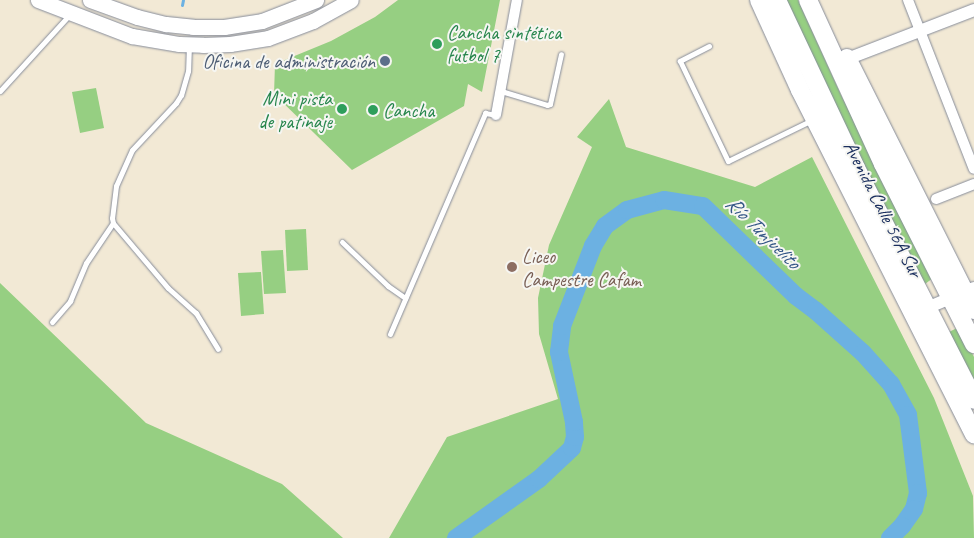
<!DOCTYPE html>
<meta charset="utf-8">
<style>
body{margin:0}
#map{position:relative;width:974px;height:538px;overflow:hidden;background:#f2e9d5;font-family:Caveat,sans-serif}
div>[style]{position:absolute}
.green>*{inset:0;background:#96cf82}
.stream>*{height:3px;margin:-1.5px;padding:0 1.5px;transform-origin:1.5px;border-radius:1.5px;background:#6cb1e2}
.river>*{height:18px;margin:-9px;padding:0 9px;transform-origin:9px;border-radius:9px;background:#6cb1e2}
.roads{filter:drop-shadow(0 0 1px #868c9a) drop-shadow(0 0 1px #868c9a)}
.service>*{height:5px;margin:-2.5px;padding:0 2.5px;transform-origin:2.5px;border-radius:2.5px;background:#fff}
.minor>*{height:10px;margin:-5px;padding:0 5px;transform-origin:5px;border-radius:5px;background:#fff}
.tertiary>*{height:12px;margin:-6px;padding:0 6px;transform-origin:6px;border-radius:6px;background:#fff}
.secondary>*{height:15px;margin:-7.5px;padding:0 7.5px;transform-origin:7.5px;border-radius:7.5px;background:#fff}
.trunk>*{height:18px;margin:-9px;padding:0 9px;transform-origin:9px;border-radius:9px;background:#fff}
.dots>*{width:14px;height:14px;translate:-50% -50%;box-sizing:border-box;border:2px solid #f6f6f2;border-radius:50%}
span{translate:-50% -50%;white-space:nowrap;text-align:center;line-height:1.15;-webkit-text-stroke:4px #f6f6f2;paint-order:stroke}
.leisure-label{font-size:20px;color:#27864d}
.left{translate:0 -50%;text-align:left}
.right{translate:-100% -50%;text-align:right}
.service-label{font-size:20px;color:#4e5e75}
.street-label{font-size:20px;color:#1b2f5e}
.education-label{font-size:20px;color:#785e54}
.water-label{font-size:21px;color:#335686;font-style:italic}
</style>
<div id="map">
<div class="green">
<i style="clip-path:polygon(398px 0,500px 0,482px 92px,468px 84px,464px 106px,352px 170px,274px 94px,275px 64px,331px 41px,375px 17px)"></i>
<i style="clip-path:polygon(783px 0,798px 0,841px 95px,933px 278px,925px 284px,878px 198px)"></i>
<i style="clip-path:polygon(96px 88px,104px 128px,80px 133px,72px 92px)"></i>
<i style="clip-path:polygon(609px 99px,626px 147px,755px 187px,812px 157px,934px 398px,973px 496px,974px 538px,389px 538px,447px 437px,558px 399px,539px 334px,538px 298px,549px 245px,592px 147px,577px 137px)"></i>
<i style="clip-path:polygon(306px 229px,308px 270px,287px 271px,285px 230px)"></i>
<i style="clip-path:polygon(283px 250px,286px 293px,264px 294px,261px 251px)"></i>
<i style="clip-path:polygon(261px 272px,264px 314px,241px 316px,238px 273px)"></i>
<i style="clip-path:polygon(0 283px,146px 423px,282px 484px,343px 538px,0 538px)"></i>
<i style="clip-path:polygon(959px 327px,974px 357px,974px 391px,945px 334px)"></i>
</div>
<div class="stream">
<i style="left:182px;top:5px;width:5px;rotate:-79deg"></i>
</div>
<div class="river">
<i style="left:456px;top:538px;width:102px;rotate:-35.4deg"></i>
<i style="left:539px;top:479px;width:45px;rotate:-43.2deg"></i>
<i style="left:572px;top:448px;width:11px;rotate:-75deg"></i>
<i style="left:575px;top:437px;width:15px;rotate:-94deg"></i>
<i style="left:574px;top:422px;width:72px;rotate:-102.1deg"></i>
<i style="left:559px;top:352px;width:26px;rotate:-83deg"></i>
<i style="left:562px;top:326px;width:86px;rotate:-68.8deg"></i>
<i style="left:593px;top:246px;width:23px;rotate:-59deg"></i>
<i style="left:605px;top:226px;width:27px;rotate:-36deg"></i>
<i style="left:627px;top:210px;width:38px;rotate:-15deg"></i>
<i style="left:664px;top:200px;width:39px;rotate:9deg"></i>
<i style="left:703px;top:206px;width:129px;rotate:44.1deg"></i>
<i style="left:796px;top:296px;width:25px;rotate:37deg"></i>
<i style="left:816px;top:311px;width:63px;rotate:41.8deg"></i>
<i style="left:863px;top:353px;width:42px;rotate:47.9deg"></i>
<i style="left:891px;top:384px;width:35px;rotate:61deg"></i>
<i style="left:908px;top:415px;width:79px;rotate:82.7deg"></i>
<i style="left:918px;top:493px;width:16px;rotate:104deg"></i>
<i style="left:914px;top:509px;width:21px;rotate:125deg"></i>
<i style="left:902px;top:526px;width:17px;rotate:135deg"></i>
</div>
<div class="roads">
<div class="service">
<i style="left:189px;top:45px;width:26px;rotate:92deg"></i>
<i style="left:188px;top:71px;width:25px;rotate:106deg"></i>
<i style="left:181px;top:95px;width:9px;rotate:122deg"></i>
<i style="left:176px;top:103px;width:64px;rotate:133.1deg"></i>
<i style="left:132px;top:150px;width:39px;rotate:114deg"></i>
<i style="left:116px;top:186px;width:32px;rotate:97deg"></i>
<i style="left:112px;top:218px;width:5px;rotate:79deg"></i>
<i style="left:113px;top:223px;width:85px;rotate:49.8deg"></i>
<i style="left:168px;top:288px;width:38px;rotate:42deg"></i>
<i style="left:196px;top:313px;width:42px;rotate:58.6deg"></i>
<i style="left:709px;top:46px;width:33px;rotate:153deg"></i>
<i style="left:680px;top:61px;width:111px;rotate:64.4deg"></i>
<i style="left:728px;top:161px;width:93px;rotate:-26deg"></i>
<i style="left:0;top:91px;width:104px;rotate:-47.7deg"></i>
<i style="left:501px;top:91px;width:48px;rotate:16.9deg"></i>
<i style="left:547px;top:105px;width:3px;rotate:-18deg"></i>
<i style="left:550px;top:104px;width:51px;rotate:-77.6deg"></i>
<i style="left:342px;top:242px;width:64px;rotate:43.7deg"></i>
<i style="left:388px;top:286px;width:21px;rotate:35deg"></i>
<i style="left:52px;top:322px;width:28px;rotate:-49deg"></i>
<i style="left:70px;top:301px;width:41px;rotate:-67.2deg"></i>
<i style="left:86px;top:263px;width:48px;rotate:-56deg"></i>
<i style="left:390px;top:334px;width:241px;rotate:-66.7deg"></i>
<i style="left:485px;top:113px;width:11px;rotate:10deg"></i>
</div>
<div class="minor">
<i style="left:908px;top:0;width:181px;rotate:68.7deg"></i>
<i style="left:496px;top:115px;width:117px;rotate:-79.7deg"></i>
<i style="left:936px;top:199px;width:41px;rotate:-21.5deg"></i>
</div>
<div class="tertiary">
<i style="left:847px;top:59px;width:136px;rotate:-21.1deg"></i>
<i style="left:927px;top:308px;width:51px;rotate:-23.1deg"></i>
</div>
<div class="secondary">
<i style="left:38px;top:0;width:101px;rotate:21deg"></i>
<i style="left:132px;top:36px;width:48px;rotate:9.7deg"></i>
<i style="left:179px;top:44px;width:24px;rotate:2deg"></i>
<i style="left:203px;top:45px;width:27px;rotate:-2deg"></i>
<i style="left:230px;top:44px;width:38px;rotate:-9deg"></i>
<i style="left:268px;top:38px;width:48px;rotate:-20.7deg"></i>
<i style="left:313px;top:21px;width:43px;rotate:-28.9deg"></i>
<i style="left:90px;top:0;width:50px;rotate:19.9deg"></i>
<i style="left:137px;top:17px;width:30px;rotate:14deg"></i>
<i style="left:166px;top:24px;width:27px;rotate:6deg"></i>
<i style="left:193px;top:27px;width:31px"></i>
<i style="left:224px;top:27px;width:38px;rotate:-9deg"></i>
<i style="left:262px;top:21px;width:58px;rotate:-21.3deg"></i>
</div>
<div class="trunk">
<i style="left:759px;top:0;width:99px;rotate:65.5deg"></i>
<i style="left:800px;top:90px;width:386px;rotate:63.2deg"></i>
<i style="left:777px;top:0;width:186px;rotate:64.8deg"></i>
<i style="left:856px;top:168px;width:260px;rotate:63deg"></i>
<i style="left:808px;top:0;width:180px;rotate:65.4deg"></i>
<i style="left:883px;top:164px;width:202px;rotate:63.2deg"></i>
<i style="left:847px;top:58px;width:282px;rotate:63.3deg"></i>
</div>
</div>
<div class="dots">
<i style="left:437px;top:44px;background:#2e9e5b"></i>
<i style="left:385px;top:61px;background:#5c6f8a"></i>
<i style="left:342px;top:109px;background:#2e9e5b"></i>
<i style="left:373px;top:110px;background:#2e9e5b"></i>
<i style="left:512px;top:267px;background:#8d6e63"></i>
</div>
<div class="leisure-label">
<span class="left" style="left:447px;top:44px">Cancha sintética<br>futbol 7</span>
<span class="right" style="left:332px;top:110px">Mini pista<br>de patinaje</span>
<span class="left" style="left:383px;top:110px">Cancha</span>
</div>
<div class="service-label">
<span class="right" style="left:375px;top:61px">Oficina de administración</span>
</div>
<div class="street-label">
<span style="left:883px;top:209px;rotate:63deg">Avenida Calle 56A Sur</span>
</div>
<div class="education-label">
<span class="left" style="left:522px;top:268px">Liceo<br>Campestre Cafam</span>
</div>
<div class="water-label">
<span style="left:763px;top:232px;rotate:44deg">Río Tunjuelito</span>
</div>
</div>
